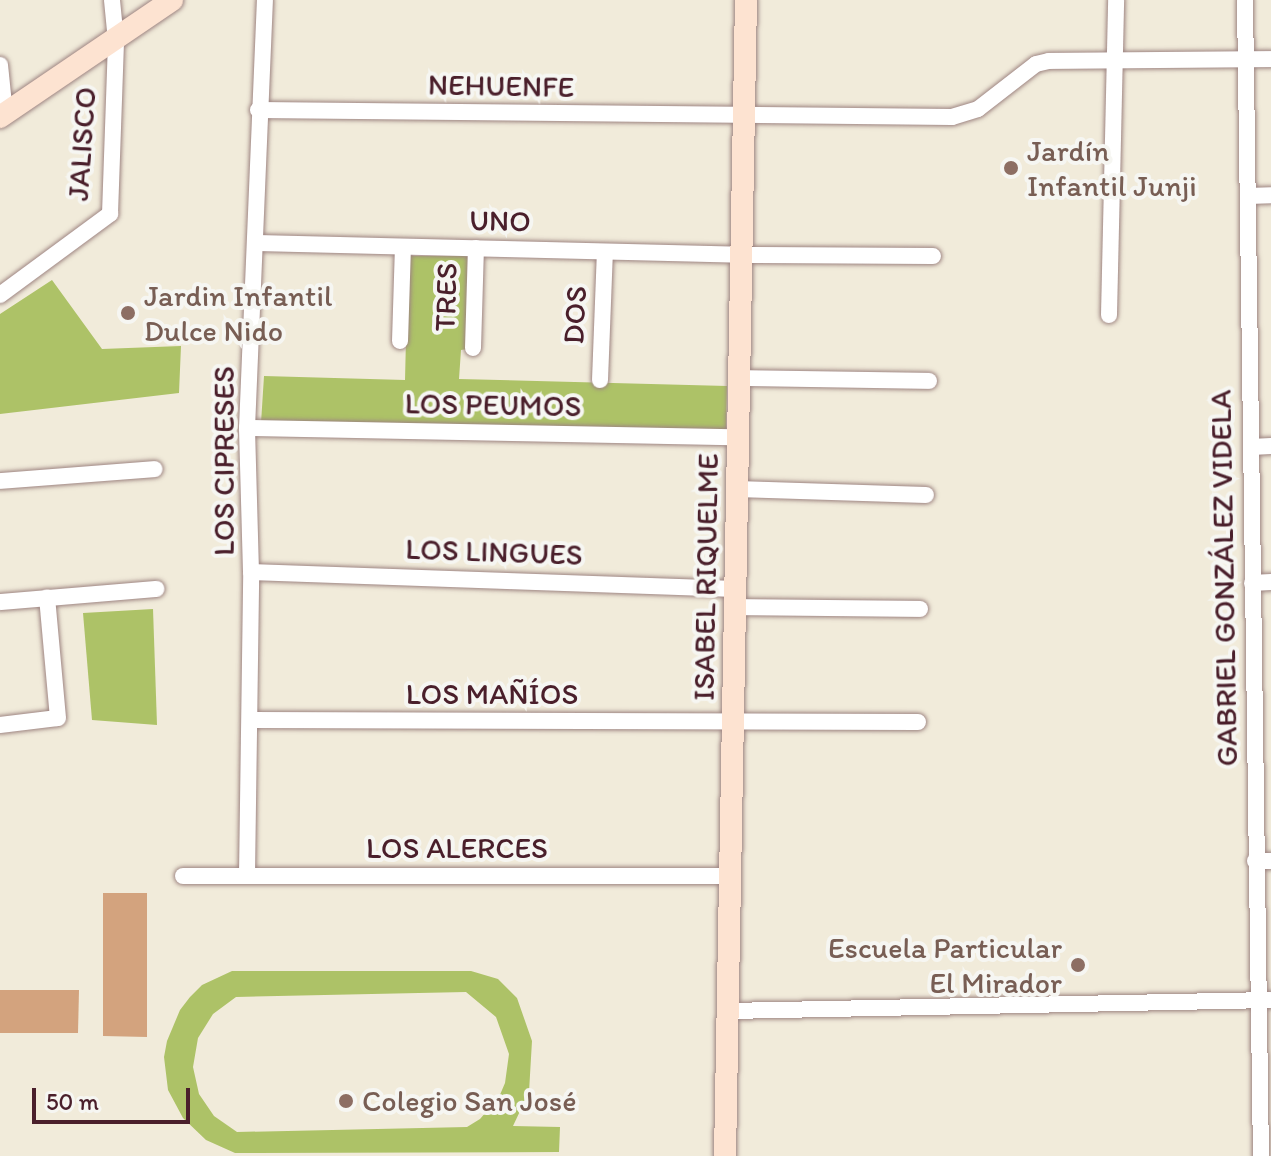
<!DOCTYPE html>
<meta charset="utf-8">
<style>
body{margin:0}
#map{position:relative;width:1271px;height:1156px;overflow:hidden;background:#f1ebda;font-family:Itim,sans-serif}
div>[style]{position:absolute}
.green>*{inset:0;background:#adc267}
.building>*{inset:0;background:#d3a37e}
.roads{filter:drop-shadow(0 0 2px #9e8582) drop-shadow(0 0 2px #9e8582)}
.street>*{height:16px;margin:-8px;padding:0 8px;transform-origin:8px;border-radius:8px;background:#fff}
.secondary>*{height:22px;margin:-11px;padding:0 11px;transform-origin:11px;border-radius:11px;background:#fde3d1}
.dots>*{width:22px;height:22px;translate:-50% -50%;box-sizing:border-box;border:4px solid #f6f6f2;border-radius:50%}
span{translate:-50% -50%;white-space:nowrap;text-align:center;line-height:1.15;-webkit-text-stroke:8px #f6f6f2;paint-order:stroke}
.street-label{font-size:30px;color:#4a1f2b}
.education-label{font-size:30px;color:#785e54}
.left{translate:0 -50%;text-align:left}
.right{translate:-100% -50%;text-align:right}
.scale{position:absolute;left:32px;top:1088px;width:158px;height:36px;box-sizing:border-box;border:4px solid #4a1f2b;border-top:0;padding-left:10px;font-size:24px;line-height:28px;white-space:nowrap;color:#4a1f2b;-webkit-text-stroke:6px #f6f6f2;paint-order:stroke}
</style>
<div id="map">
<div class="green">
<i style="clip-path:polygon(408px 256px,470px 256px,467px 349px,461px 350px,459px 379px,727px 386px,726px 430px,261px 423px,264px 376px,405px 380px)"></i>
<i style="clip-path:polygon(52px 280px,102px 349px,181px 346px,179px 393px,0 414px,0 314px)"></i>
<i style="clip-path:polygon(153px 609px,157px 725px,92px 720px,83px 613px)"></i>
<i style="clip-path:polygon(evenodd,232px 971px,471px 971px,498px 979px,517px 998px,532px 1041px,529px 1092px,513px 1126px,560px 1127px,559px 1152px,235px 1153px,206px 1140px,183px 1118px,168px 1090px,164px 1057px,167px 1041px,180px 1010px,190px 997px,202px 985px,232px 971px,466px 992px,496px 1017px,509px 1054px,505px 1083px,499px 1097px,480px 1119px,467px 1127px,237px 1132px,214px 1116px,199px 1094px,193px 1067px,198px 1038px,213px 1014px,236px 997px,466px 992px)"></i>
</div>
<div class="building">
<i style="clip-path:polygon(103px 893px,147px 893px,147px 1037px,103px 1036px)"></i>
<i style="clip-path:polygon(0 990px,79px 990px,78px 1033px,0 1033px)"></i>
</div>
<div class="roads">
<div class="street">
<i style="left:1245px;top:0;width:1156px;rotate:89.21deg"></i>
<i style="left:0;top:65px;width:49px;rotate:84.2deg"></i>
<i style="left:258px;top:110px;width:694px;rotate:0.58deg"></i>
<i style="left:952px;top:117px;width:27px;rotate:-17deg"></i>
<i style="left:978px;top:109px;width:73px;rotate:-37.8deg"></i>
<i style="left:1036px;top:64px;width:13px;rotate:-13deg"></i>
<i style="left:1049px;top:61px;width:222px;rotate:-0.5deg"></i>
<i style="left:1248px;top:196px;width:23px;rotate:-2deg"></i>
<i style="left:257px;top:243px;width:484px;rotate:1.4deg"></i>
<i style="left:741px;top:255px;width:192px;rotate:0.3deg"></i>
<i style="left:0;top:295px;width:137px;rotate:-36.4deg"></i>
<i style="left:110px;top:214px;width:173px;rotate:-88deg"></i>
<i style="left:116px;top:41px;width:41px;rotate:-95.6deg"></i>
<i style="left:1109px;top:315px;width:315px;rotate:-88.7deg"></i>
<i style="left:400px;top:341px;width:94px;rotate:-88.2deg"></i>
<i style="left:473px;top:348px;width:100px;rotate:-88.3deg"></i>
<i style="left:739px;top:378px;width:190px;rotate:0.9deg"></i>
<i style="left:600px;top:380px;width:128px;rotate:-87.8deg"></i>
<i style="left:247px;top:428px;width:491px;rotate:1.1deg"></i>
<i style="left:1251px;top:447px;width:20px;rotate:-3deg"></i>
<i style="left:0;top:481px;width:155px;rotate:-4.4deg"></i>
<i style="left:737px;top:489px;width:189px;rotate:1.8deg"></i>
<i style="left:251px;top:572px;width:484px;rotate:2deg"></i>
<i style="left:1252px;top:583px;width:19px;rotate:-3deg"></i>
<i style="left:0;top:602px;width:157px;rotate:-4.8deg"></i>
<i style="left:735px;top:607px;width:185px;rotate:0.6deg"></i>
<i style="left:250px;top:720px;width:668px;rotate:0.17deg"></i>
<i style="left:0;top:725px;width:58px;rotate:-6.9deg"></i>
<i style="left:58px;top:718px;width:121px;rotate:-95.2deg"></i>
<i style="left:1255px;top:861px;width:16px"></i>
<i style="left:247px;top:875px;width:303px;rotate:-89.2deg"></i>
<i style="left:251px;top:572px;width:144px;rotate:-91.6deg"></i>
<i style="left:247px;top:428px;width:428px;rotate:-87.6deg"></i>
<i style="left:183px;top:876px;width:547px"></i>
<i style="left:728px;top:1011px;width:543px;rotate:-1.16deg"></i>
</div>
<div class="secondary">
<i style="left:0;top:117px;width:208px;rotate:-34.2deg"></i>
<i style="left:725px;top:1156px;width:1156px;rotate:-88.96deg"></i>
</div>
</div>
<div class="dots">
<i style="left:1011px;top:168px;background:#8d6e63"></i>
<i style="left:128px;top:313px;background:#8d6e63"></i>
<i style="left:1078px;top:965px;background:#8d6e63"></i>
<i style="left:346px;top:1101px;background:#8d6e63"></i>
</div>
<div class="street-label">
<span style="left:501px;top:86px;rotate:1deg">NEHUENFE</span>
<span style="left:82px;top:144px;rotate:-86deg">JALISCO</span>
<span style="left:500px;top:221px;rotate:1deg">UNO</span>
<span style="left:446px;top:297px;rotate:-88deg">TRES</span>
<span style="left:575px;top:315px;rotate:-87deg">DOS</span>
<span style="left:493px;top:405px;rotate:1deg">LOS PEUMOS</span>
<span style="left:224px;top:461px;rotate:-90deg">LOS CIPRESES</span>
<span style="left:494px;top:552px;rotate:2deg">LOS LINGUES</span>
<span style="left:706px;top:577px;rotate:-89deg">ISABEL RIQUELME</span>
<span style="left:1224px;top:578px;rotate:-91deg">GABRIEL GONZÁLEZ VIDELA</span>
<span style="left:492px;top:694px">LOS MAÑÍOS</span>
<span style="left:457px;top:848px">LOS ALERCES</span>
</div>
<div class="education-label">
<span class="left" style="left:1027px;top:168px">Jardín<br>Infantil Junji</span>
<span class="left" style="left:144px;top:313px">Jardin Infantil<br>Dulce Nido</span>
<span class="right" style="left:1062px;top:965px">Escuela Particular<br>El Mirador</span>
<span class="left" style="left:362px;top:1101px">Colegio San José</span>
</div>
<div class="scale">50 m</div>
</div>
